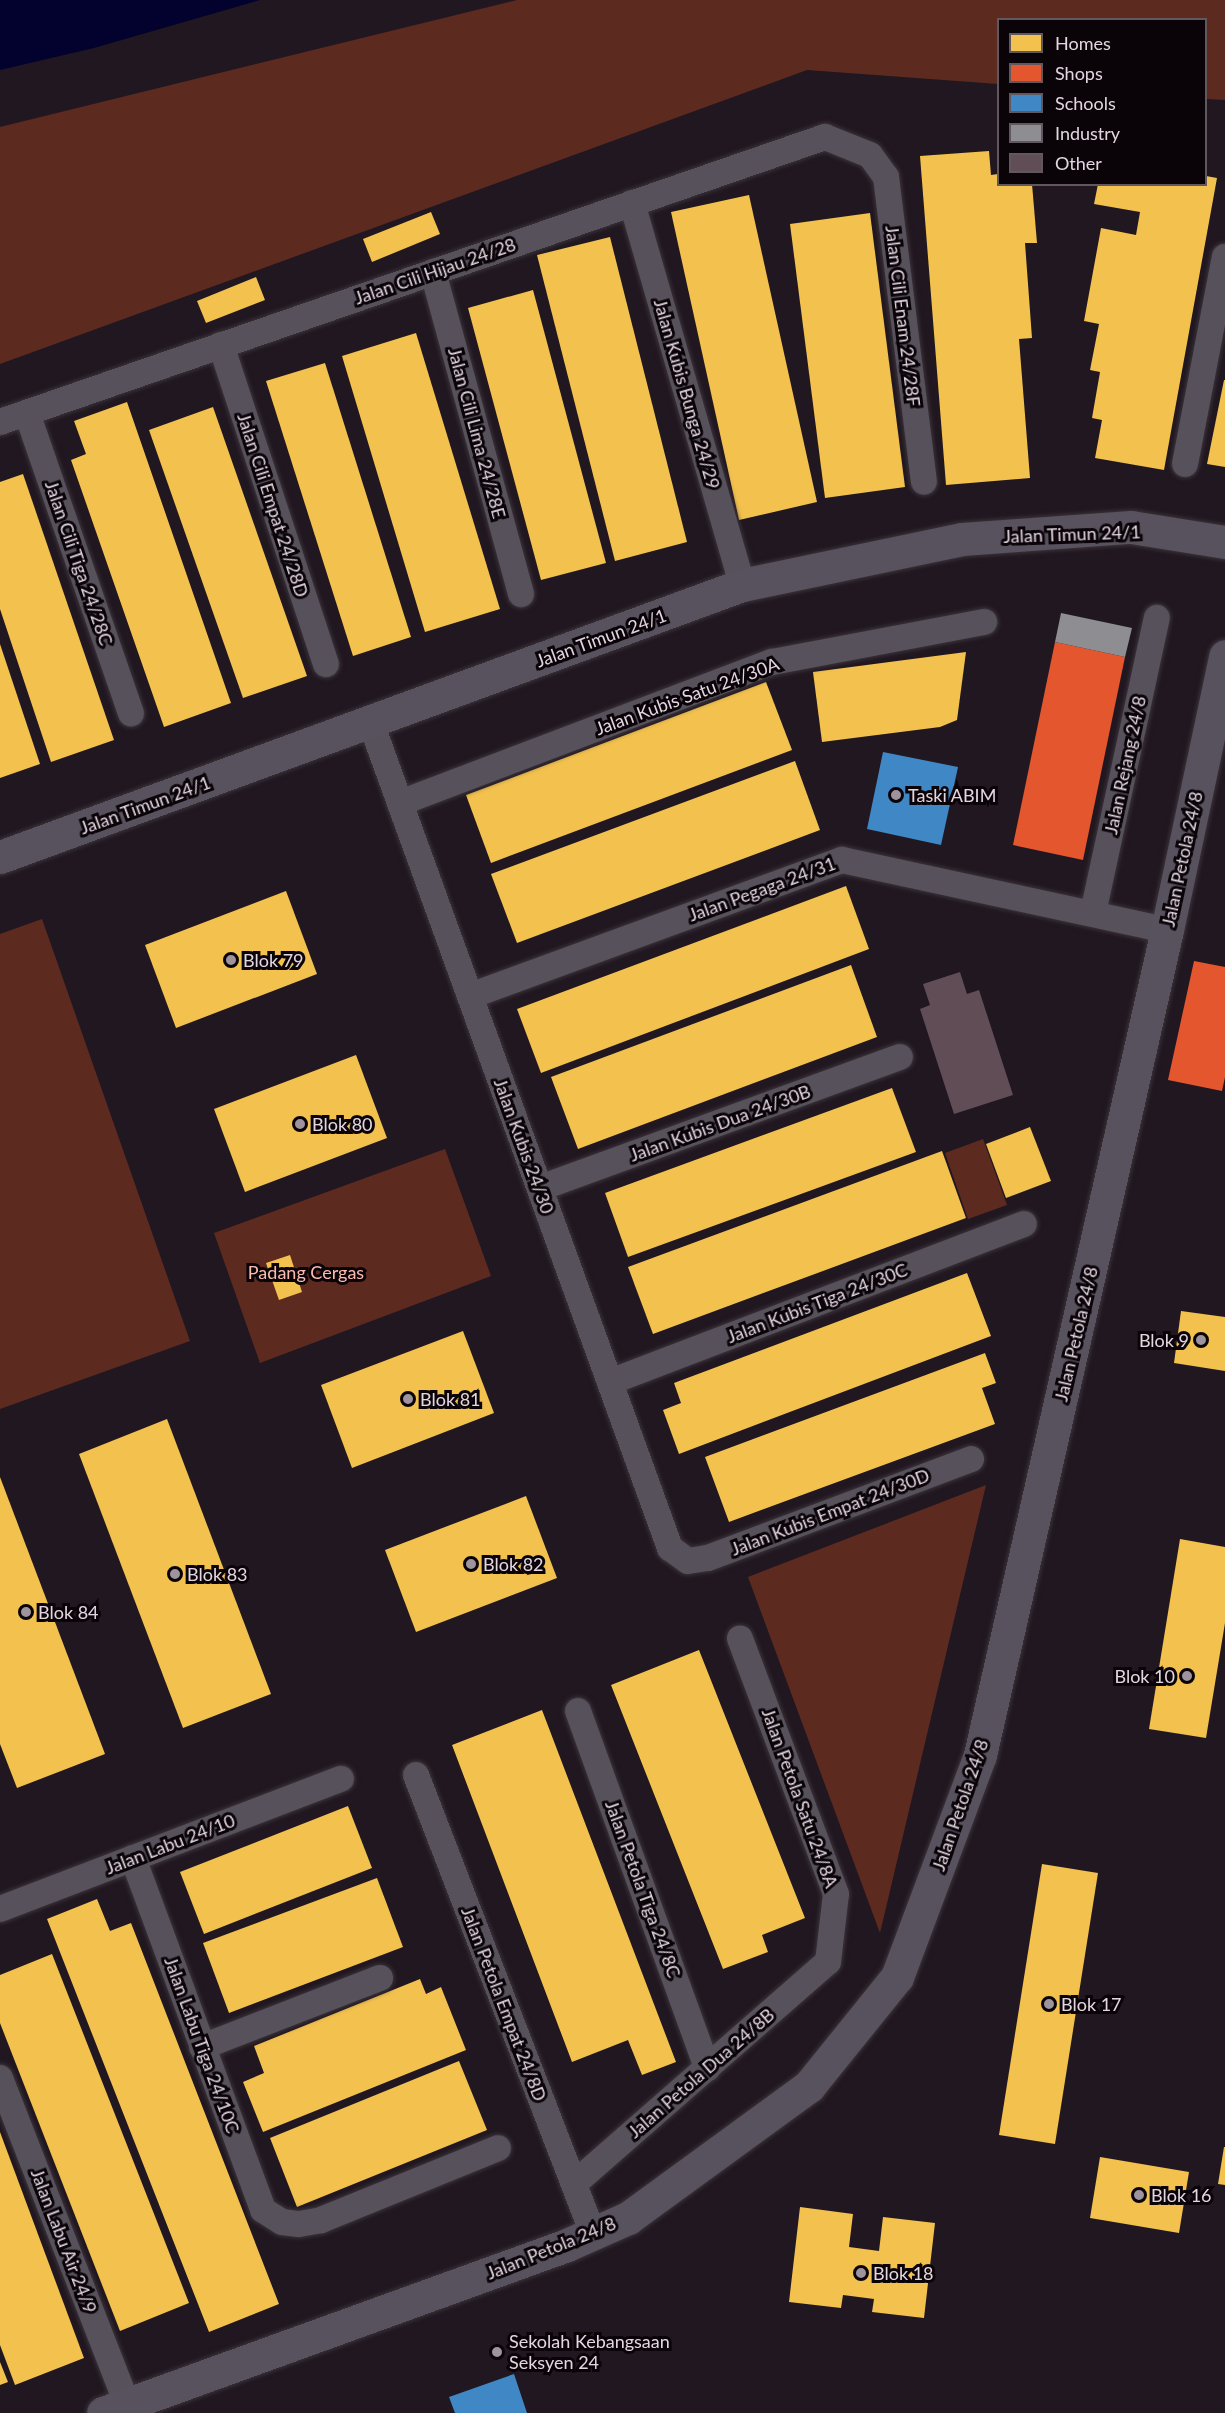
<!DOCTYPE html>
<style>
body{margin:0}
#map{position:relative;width:1225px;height:2413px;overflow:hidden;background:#211720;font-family:Lato,sans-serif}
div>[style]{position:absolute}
.green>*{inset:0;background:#5d2a20}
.water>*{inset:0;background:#03022f}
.homes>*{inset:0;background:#f2c14e}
.shops>*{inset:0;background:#e4572e}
.schools>*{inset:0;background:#3f88c5}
.industry>*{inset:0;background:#8d8d92}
.building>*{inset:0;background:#604d56}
.roads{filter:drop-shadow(0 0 2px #3b333a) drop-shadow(0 0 2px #3b333a)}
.street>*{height:26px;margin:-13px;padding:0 13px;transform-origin:13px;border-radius:13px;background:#56515b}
.secondary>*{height:33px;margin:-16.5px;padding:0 16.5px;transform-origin:16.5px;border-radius:16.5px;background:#58525e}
.dots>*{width:16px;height:16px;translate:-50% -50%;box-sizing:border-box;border:3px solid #0a0409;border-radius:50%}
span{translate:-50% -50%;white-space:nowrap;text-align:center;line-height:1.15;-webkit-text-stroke:6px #0a0409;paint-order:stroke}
.street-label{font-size:18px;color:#e3d6e1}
.poi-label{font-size:18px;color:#e3d6e1}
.left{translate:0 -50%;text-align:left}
.right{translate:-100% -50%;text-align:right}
.park-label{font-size:18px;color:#fcbcad}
.legend{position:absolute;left:997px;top:18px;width:210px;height:168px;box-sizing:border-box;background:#0a0409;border:2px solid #61585f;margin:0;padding:8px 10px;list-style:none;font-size:18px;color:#e3d6e1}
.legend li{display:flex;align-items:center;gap:12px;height:30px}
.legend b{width:30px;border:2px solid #61585f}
</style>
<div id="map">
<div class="green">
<i style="clip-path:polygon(517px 0,1225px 0,1225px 100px,1206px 99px,1206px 20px,998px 20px,998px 84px,807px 70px,0 364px,0 127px)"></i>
<i style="clip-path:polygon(42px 919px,190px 1341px,0 1409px,0 934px)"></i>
<i style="clip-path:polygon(983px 1139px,1007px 1205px,968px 1219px,945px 1153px)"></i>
<i style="clip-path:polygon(445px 1149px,491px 1276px,260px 1363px,214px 1233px)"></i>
<i style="clip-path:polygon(986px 1485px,880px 1933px,748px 1577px)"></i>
</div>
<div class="water">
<i style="clip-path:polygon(0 0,260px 0,94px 48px,0 70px)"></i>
</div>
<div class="homes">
<i style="clip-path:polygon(989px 151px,991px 175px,998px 174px,998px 184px,1032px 184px,1037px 243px,1025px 243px,1032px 338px,1019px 339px,1030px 478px,946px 485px,920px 156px)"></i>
<i style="clip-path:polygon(1206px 176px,1217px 178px,1164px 470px,1095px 458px,1102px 420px,1092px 418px,1100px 372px,1090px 370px,1099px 324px,1084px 321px,1101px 228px,1136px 235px,1140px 212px,1094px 204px,1098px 184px,1206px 184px)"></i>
<i style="clip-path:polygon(749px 195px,817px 502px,739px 520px,671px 212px)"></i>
<i style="clip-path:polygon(431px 212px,440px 234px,372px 262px,363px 239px)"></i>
<i style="clip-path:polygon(870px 213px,905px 487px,825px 498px,790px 224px)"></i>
<i style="clip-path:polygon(610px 237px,687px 542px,615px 561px,537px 255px)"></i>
<i style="clip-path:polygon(256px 277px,265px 300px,206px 323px,197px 301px)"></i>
<i style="clip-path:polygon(533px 290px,606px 563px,541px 580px,468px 308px)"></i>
<i style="clip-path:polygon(416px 333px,500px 609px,425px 632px,342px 356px)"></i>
<i style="clip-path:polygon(325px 363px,411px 637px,353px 656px,266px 381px)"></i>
<i style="clip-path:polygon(1224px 380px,1225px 380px,1225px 467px,1207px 464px)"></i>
<i style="clip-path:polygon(127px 402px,231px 703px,164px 727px,71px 460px,86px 454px,74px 421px)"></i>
<i style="clip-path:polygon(213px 407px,307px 676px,243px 698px,149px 430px)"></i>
<i style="clip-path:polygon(23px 474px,114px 740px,51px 762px,0 609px,0 482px)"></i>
<i style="clip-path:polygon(0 644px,40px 764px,0 778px)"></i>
<i style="clip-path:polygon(966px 652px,957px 720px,940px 727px,822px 742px,813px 672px)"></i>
<i style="clip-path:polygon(766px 682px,792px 750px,491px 863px,466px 795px)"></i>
<i style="clip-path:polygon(795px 761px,820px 830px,517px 943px,491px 874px)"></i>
<i style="clip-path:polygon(846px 886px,869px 949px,541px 1073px,517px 1009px)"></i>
<i style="clip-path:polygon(286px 891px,317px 974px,176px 1028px,145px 945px)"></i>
<i style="clip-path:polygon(851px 965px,877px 1037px,578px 1149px,551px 1077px)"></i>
<i style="clip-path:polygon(356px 1055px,387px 1138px,245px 1192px,214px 1109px)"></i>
<i style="clip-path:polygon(892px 1088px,916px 1152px,628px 1257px,605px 1193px)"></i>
<i style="clip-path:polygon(1030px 1127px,1051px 1181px,1006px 1198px,986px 1144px)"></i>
<i style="clip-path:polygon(942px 1151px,966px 1218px,653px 1334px,628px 1267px)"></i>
<i style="clip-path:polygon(290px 1255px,302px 1292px,279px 1300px,266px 1263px)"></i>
<i style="clip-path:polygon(967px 1273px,991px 1336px,679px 1454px,663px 1410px,681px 1403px,674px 1383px)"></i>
<i style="clip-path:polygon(1181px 1311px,1225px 1317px,1225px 1371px,1174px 1363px)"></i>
<i style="clip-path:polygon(463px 1331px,494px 1413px,352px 1468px,321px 1385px)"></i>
<i style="clip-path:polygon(985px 1353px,996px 1383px,982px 1388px,995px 1424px,729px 1522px,705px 1457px)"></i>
<i style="clip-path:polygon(167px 1419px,271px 1694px,183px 1728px,79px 1454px)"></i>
<i style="clip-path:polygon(0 1477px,105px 1754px,17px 1788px,0 1744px)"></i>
<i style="clip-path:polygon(526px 1496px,557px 1578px,416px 1632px,385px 1550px)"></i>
<i style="clip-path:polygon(1180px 1539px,1225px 1547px,1225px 1623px,1206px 1738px,1149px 1729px)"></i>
<i style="clip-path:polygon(699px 1650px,805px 1918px,762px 1935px,768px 1952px,723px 1969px,611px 1685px)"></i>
<i style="clip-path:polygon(542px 1710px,676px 2062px,642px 2075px,628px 2040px,572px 2062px,452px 1745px)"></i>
<i style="clip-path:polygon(348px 1806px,372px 1868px,204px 1934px,180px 1872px)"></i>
<i style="clip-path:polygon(1042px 1864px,1098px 1873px,1055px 2144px,999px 2135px)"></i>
<i style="clip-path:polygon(377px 1878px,403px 1947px,229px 2013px,203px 1943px)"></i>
<i style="clip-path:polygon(97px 1899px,110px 1931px,131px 1923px,279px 2304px,209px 2332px,47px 1919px)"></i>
<i style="clip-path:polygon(52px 1954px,189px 2303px,120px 2331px,0 2023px,0 1975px)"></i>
<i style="clip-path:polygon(420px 1979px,426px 1994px,441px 1987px,466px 2050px,263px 2132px,243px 2082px,264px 2073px,254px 2046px)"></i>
<i style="clip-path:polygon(459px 2061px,487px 2130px,297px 2207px,270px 2138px)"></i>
<i style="clip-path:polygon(0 2132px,84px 2358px,15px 2385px,0 2345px)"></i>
<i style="clip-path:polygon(1224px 2147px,1225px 2147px,1225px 2185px,1218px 2184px)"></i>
<i style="clip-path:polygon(1100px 2157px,1189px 2172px,1179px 2233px,1090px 2218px)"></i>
<i style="clip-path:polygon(800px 2207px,853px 2214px,849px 2247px,879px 2251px,883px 2217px,935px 2223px,924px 2318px,872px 2312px,874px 2299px,843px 2295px,841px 2308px,789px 2302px)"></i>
<i style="clip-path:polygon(0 2362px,8px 2382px,0 2385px)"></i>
</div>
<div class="shops">
<i style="clip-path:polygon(1055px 642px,1125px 657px,1083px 860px,1013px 845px)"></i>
<i style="clip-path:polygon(1194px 961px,1225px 967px,1225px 1077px,1222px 1091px,1168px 1080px)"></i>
</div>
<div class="schools">
<i style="clip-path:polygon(883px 752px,958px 767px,941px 845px,867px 829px)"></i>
<i style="clip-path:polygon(514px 2374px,527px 2413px,455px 2413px,449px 2397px)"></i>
</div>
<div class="industry">
<i style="clip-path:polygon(1061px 613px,1132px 628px,1125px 657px,1055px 642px)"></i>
</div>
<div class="building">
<i style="clip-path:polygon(960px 972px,967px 994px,979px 990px,1013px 1095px,954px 1114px,920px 1009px,930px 1005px,923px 984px)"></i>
</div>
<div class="roads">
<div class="street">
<i style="left:632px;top:203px;width:398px;rotate:73.9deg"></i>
<i style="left:433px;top:272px;width:334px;rotate:74.7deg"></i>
<i style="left:221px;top:345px;width:336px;rotate:71.8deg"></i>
<i style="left:27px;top:413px;width:318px;rotate:70.9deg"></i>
<i style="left:0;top:422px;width:873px;rotate:-19.06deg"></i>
<i style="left:825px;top:137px;width:48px;rotate:21.8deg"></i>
<i style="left:870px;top:155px;width:27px;rotate:54deg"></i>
<i style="left:886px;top:177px;width:307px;rotate:82.9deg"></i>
<i style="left:1185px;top:464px;width:211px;rotate:-79.1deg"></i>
<i style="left:371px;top:723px;width:878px;rotate:70.08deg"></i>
<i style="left:670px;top:1548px;width:22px;rotate:36deg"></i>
<i style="left:688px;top:1561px;width:20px;rotate:-9deg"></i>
<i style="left:708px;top:1558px;width:281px;rotate:-20.6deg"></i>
<i style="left:400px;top:803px;width:398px;rotate:-20.8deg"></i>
<i style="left:772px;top:662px;width:216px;rotate:-10.7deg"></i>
<i style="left:1093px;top:913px;width:302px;rotate:-77.8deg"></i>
<i style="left:470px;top:996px;width:396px;rotate:-20.1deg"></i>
<i style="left:842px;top:860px;width:332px;rotate:12.2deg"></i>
<i style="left:540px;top:1188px;width:383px;rotate:-20deg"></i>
<i style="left:610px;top:1382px;width:443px;rotate:-20.9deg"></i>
<i style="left:578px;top:1711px;width:380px;rotate:70.1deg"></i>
<i style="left:416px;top:1775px;width:491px;rotate:68.9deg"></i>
<i style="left:133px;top:1858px;width:375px;rotate:69.7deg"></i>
<i style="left:263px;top:2210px;width:22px;rotate:32deg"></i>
<i style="left:282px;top:2222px;width:17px;rotate:7deg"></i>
<i style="left:299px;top:2224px;width:22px;rotate:-10deg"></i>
<i style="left:321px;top:2220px;width:191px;rotate:-22.1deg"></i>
<i style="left:0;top:1909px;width:365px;rotate:-20.9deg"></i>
<i style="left:202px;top:2047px;width:191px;rotate:-21.2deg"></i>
<i style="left:0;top:2078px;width:350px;rotate:68.7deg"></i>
<i style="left:574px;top:2184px;width:337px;rotate:-41.2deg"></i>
<i style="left:828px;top:1962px;width:68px;rotate:-83.3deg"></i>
<i style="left:836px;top:1894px;width:273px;rotate:-110.6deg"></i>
</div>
<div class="secondary">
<i style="left:0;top:857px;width:790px;rotate:-20.13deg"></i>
<i style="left:742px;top:585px;width:225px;rotate:-11.8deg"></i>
<i style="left:962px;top:539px;width:169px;rotate:-4.1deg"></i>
<i style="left:1131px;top:527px;width:95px;rotate:9.1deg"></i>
<i style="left:103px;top:2413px;width:493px;rotate:-19.9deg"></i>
<i style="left:567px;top:2245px;width:67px;rotate:-23.9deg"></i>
<i style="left:628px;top:2218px;width:224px;rotate:-36.1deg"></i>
<i style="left:809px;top:2086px;width:140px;rotate:-51.1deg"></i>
<i style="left:897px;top:1977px;width:237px;rotate:-69.5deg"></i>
<i style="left:980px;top:1755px;width:846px;rotate:-77.23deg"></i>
<i style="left:1167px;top:930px;width:280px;rotate:-78deg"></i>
</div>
</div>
<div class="dots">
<i style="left:896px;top:795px;background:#9f939d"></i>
<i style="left:231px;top:960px;background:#9f939d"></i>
<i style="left:300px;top:1124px;background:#9f939d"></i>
<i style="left:1201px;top:1340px;background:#9f939d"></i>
<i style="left:408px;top:1399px;background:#9f939d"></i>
<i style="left:471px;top:1564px;background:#9f939d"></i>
<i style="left:175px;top:1574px;background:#9f939d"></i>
<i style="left:26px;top:1612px;background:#9f939d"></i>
<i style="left:1187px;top:1676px;background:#9f939d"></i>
<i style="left:1049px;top:2004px;background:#9f939d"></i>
<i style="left:1139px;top:2195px;background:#9f939d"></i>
<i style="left:861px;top:2273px;background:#9f939d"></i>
<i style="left:497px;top:2352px;background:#9f939d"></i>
</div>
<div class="street-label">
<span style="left:435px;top:271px;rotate:-19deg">Jalan Cili Hijau 24/28</span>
<span style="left:903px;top:316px;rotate:83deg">Jalan Cili Enam 24/28F</span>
<span style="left:687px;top:394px;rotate:74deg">Jalan Kubis Bunga 24/29</span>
<span style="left:477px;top:433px;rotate:75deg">Jalan Cili Lima 24/28E</span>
<span style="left:273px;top:505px;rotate:72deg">Jalan Cili Empat 24/28D</span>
<span style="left:1072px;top:534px;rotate:-2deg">Jalan Timun 24/1</span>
<span style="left:79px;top:563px;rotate:71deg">Jalan Cili Tiga 24/28C</span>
<span style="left:601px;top:638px;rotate:-20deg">Jalan Timun 24/1</span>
<span style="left:687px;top:696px;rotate:-20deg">Jalan Kubis Satu 24/30A</span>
<span style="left:1125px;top:765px;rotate:-78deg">Jalan Rejang 24/8</span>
<span style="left:145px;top:805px;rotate:-20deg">Jalan Timun 24/1</span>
<span style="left:1182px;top:859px;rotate:-78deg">Jalan Petola 24/8</span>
<span style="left:762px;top:889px;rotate:-20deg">Jalan Pegaga 24/31</span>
<span style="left:720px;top:1123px;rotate:-20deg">Jalan Kubis Dua 24/30B</span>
<span style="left:524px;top:1146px;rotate:70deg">Jalan Kubis 24/30</span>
<span style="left:817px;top:1303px;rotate:-21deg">Jalan Kubis Tiga 24/30C</span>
<span style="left:1076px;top:1334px;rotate:-77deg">Jalan Petola 24/8</span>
<span style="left:830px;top:1512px;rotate:-21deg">Jalan Kubis Empat 24/30D</span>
<span style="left:800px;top:1798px;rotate:70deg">Jalan Petola Satu 24/8A</span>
<span style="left:960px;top:1805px;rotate:-71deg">Jalan Petola 24/8</span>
<span style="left:170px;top:1844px;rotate:-21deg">Jalan Labu 24/10</span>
<span style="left:643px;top:1889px;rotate:70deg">Jalan Petola Tiga 24/8C</span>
<span style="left:504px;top:2004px;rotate:69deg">Jalan Petola Empat 24/8D</span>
<span style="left:202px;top:2045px;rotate:70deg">Jalan Labu Tiga 24/10C</span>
<span style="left:701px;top:2073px;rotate:-41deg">Jalan Petola Dua 24/8B</span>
<span style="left:64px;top:2241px;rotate:69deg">Jalan Labu Air 24/9</span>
<span style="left:551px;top:2248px;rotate:-22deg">Jalan Petola 24/8</span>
</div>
<div class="poi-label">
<span class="left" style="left:908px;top:795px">Taski ABIM</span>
<span class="left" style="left:243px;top:960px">Blok 79</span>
<span class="left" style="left:312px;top:1124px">Blok 80</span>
<span class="right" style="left:1189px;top:1340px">Blok 9</span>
<span class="left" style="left:420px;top:1399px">Blok 81</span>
<span class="left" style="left:483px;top:1564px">Blok 82</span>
<span class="left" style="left:187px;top:1574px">Blok 83</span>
<span class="left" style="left:38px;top:1612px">Blok 84</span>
<span class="right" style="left:1175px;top:1676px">Blok 10</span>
<span class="left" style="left:1061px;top:2004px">Blok 17</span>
<span class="left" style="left:1151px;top:2195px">Blok 16</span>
<span class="left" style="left:873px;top:2273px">Blok 18</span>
<span class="left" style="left:509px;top:2352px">Sekolah Kebangsaan<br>Seksyen 24</span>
</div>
<div class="park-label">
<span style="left:306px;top:1272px">Padang Cergas</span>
</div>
<ul class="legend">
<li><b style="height:16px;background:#f2c14e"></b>Homes</li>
<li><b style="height:16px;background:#e4572e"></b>Shops</li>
<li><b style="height:16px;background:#3f88c5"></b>Schools</li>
<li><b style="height:16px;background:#8d8d92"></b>Industry</li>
<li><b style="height:16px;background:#604d56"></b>Other</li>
</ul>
</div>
